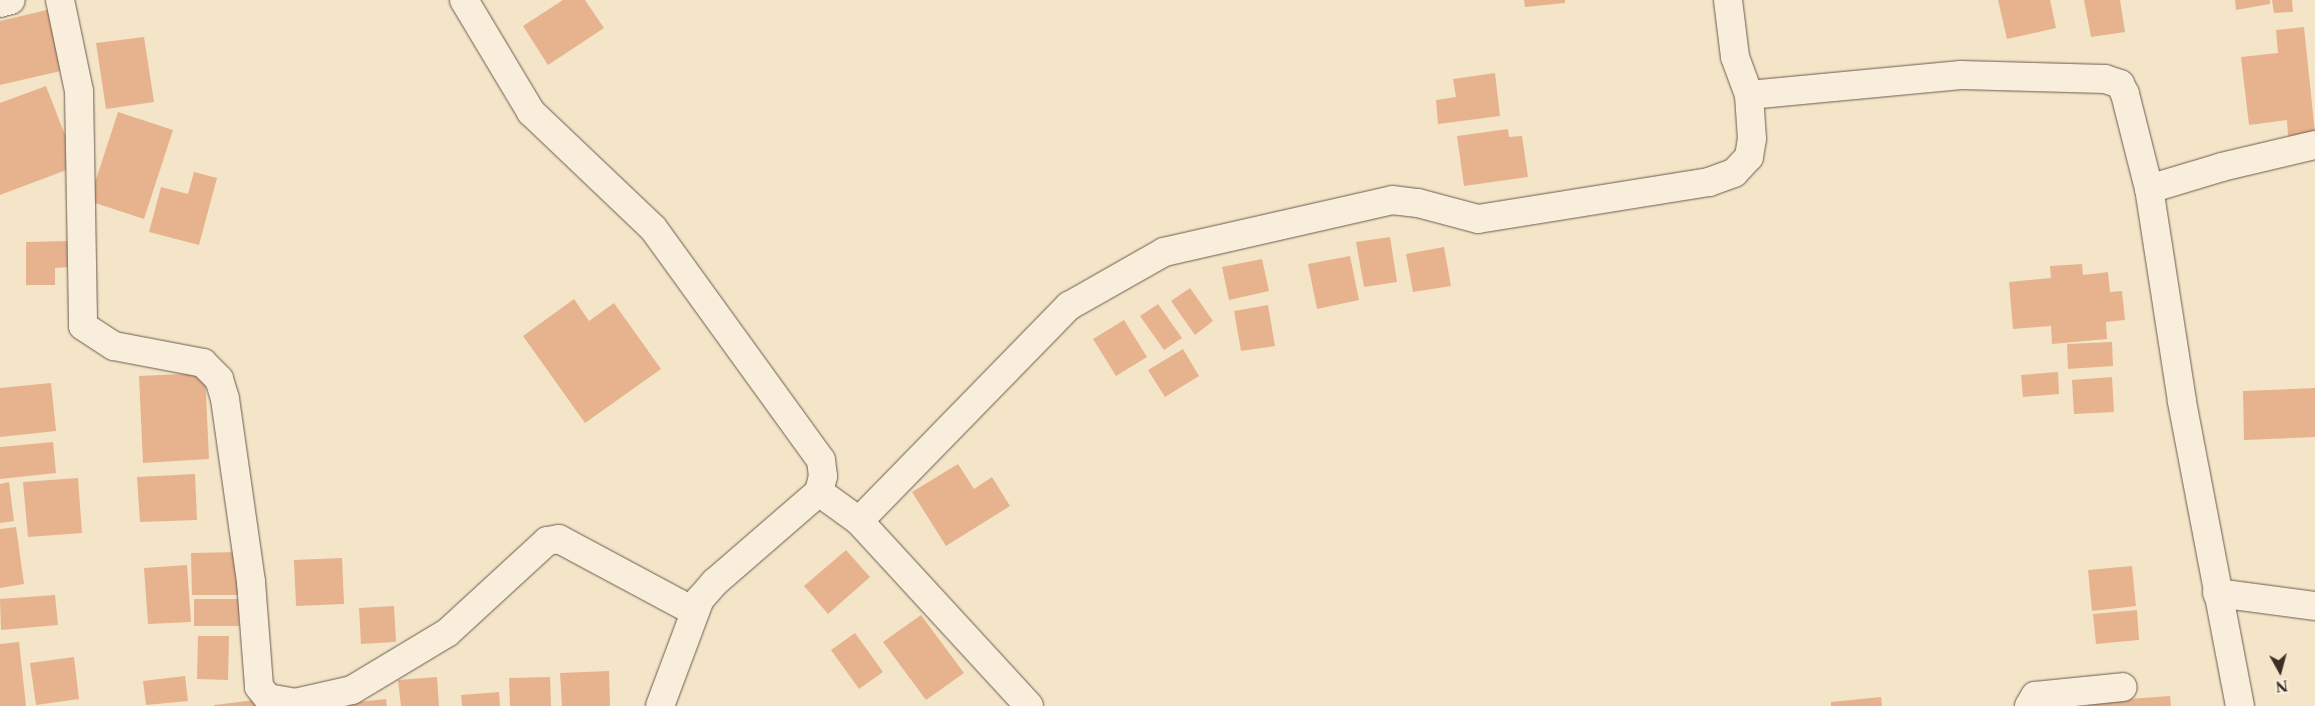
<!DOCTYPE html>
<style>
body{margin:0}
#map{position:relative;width:2315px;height:706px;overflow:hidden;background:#f5e5c8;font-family:"Libre Caslon Text",serif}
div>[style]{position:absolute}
.building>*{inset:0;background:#e6b38e}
.roads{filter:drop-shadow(0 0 1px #695c4f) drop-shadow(0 0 1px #695c4f)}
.minor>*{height:28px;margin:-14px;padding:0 14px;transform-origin:14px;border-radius:14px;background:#f8eedb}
span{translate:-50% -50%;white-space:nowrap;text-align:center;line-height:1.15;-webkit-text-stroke:4.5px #f8eedb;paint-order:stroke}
.north{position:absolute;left:2255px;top:646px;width:50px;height:50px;-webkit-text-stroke:4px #f8eedb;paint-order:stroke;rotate:173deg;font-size:14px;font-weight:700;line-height:20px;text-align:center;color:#3a2e27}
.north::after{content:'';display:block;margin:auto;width:18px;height:22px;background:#3a2e27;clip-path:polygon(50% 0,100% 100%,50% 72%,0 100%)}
</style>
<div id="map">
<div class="building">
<i style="clip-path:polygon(563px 0,585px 0,604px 28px,548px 65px,523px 26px)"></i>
<i style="clip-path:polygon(1524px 0,1565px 0,1565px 3px,1525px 7px)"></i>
<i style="clip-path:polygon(1998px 0,2050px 0,2056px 28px,2007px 39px)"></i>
<i style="clip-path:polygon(2084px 0,2120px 0,2125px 32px,2091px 37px)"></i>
<i style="clip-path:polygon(2235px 0,2270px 0,2270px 4px,2236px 10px)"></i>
<i style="clip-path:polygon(2272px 0,2292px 0,2293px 12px,2274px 13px)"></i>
<i style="clip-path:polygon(51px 9px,65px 70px,0 85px,0 21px)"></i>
<i style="clip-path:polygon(2304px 27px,2315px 133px,2288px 136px,2287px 120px,2249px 125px,2241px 57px,2278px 53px,2276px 30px)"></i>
<i style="clip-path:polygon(144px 37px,154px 102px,106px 109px,96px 43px)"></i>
<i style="clip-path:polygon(1495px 73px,1500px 116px,1438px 124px,1436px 100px,1456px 97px,1453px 79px)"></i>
<i style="clip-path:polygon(46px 86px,77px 166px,0 195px,0 103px)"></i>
<i style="clip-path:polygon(118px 112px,173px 130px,144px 219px,89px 201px)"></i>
<i style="clip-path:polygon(1508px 129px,1509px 137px,1522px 136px,1528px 177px,1464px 186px,1457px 136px)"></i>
<i style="clip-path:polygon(194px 172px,217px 178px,199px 245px,149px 232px,161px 187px,188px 194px)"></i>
<i style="clip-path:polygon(1390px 237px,1397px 282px,1364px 287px,1356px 242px)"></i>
<i style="clip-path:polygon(70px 241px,71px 267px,55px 268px,55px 285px,26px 285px,26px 242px)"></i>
<i style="clip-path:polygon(1444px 247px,1451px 286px,1413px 292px,1406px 254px)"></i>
<i style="clip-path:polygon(1350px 256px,1359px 300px,1317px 309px,1308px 264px)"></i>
<i style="clip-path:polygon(1262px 259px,1269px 291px,1229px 300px,1222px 267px)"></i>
<i style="clip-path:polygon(2082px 264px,2083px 275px,2108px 272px,2110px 292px,2122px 291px,2125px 320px,2106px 322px,2107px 339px,2052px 344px,2051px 326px,2013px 329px,2009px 282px,2051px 278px,2050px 266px)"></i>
<i style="clip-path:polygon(1190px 288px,1213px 321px,1195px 335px,1171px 301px)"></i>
<i style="clip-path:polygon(574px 299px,589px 321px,614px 303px,661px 369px,585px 423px,523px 336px)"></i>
<i style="clip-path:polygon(1158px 304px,1182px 338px,1164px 350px,1140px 316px)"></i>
<i style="clip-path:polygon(1268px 305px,1275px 346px,1241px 351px,1234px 311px)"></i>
<i style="clip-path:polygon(1124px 320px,1147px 357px,1116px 376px,1093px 339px)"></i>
<i style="clip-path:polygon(2112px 342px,2113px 366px,2068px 369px,2067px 344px)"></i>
<i style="clip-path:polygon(1183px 349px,1199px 376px,1165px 397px,1148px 370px)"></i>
<i style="clip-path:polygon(2058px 372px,2059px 394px,2023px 397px,2021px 375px)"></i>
<i style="clip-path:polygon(205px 373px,209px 459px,143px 463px,139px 376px)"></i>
<i style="clip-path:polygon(2112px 377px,2114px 412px,2074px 414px,2072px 380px)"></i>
<i style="clip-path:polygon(51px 383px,56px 431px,0 437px,0 388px)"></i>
<i style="clip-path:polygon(2315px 388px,2315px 437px,2244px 440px,2243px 391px)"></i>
<i style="clip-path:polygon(53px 442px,56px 473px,0 479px,0 447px)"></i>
<i style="clip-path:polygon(958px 464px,974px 489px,992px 477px,1010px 506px,946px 546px,912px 492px)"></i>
<i style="clip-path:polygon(195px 474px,197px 520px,140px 522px,137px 477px)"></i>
<i style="clip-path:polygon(78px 478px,82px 533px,28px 537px,23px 482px)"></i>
<i style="clip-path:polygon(9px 482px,14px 521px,0 523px,0 484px)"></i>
<i style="clip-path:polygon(16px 527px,24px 584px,0 588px,0 529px)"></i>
<i style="clip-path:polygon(846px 550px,870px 577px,828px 614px,804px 586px)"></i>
<i style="clip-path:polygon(241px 552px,242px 595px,192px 595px,191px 553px)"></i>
<i style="clip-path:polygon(342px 558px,344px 604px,296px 606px,294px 560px)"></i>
<i style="clip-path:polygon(187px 565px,191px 622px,148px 624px,144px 568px)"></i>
<i style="clip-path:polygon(2132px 566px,2136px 606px,2092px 611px,2088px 570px)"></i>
<i style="clip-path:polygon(55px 595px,58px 625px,1px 630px,0 599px)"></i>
<i style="clip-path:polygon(194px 599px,239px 599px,239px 626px,194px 626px)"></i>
<i style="clip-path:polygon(394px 606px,396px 642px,361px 644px,359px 608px)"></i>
<i style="clip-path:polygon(2137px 610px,2139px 640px,2096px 644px,2093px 614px)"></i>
<i style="clip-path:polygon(921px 615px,964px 673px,926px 700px,883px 642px)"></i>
<i style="clip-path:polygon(855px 633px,883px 672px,859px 689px,831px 650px)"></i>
<i style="clip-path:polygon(198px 636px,229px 636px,228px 680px,197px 679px)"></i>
<i style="clip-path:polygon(19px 642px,26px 706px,0 706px,0 644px)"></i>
<i style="clip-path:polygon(74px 657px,79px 699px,36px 705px,30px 663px)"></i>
<i style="clip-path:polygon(609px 671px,610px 706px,562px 706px,560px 673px)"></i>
<i style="clip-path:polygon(185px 676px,188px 701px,146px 705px,143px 681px)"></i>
<i style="clip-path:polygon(437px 677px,439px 706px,401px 706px,398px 680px)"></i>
<i style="clip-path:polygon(550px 677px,551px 706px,510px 706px,509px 678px)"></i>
<i style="clip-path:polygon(499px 692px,500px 706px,462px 706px,461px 695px)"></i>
<i style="clip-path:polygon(2170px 696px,2171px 706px,2088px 706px,2087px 702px)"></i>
<i style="clip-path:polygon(1881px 697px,1882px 706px,1831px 706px,1831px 702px)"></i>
<i style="clip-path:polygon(386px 699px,387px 706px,348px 706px,348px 703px)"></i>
<i style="clip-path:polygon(255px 700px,256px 706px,214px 706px,214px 705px)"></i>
</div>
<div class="roads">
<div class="minor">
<i style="left:60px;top:0;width:93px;rotate:78.2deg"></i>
<i style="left:79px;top:91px;width:235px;rotate:89deg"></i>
<i style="left:83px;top:326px;width:37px;rotate:33deg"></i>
<i style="left:114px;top:346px;width:91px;rotate:10.8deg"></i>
<i style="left:203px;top:363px;width:23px;rotate:45deg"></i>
<i style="left:219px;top:379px;width:21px;rotate:73deg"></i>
<i style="left:225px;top:399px;width:185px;rotate:81.9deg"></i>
<i style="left:251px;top:582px;width:105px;rotate:85.6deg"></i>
<i style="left:259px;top:687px;width:14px;rotate:51deg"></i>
<i style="left:268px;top:698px;width:27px;rotate:10deg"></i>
<i style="left:295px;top:703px;width:58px;rotate:-12.8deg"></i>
<i style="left:352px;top:690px;width:111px;rotate:-31deg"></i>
<i style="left:447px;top:633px;width:136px;rotate:-42.6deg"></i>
<i style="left:547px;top:541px;width:12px;rotate:-9deg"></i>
<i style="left:559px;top:539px;width:154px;rotate:28.2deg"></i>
<i style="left:464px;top:0;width:131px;rotate:59.1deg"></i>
<i style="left:531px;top:112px;width:168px;rotate:43.6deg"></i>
<i style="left:653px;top:228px;width:286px;rotate:54.1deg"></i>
<i style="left:821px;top:460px;width:16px;rotate:83deg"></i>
<i style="left:823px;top:476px;width:16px;rotate:104deg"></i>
<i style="left:819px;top:492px;width:138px;rotate:139.1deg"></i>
<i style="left:715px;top:582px;width:23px;rotate:131deg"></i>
<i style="left:700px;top:599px;width:114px;rotate:110.5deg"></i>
<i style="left:1728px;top:0;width:57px;rotate:83deg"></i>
<i style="left:1735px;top:57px;width:40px;rotate:69.8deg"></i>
<i style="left:0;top:3px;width:11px;rotate:-15deg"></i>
<i style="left:819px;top:492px;width:49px;rotate:35.9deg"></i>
<i style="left:859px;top:521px;width:251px;rotate:47.4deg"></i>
<i style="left:859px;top:521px;width:301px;rotate:-45.7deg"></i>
<i style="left:1069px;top:306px;width:109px;rotate:-29.6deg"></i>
<i style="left:1164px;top:252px;width:234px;rotate:-12.8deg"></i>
<i style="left:1392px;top:200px;width:26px;rotate:7deg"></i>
<i style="left:1418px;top:203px;width:62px;rotate:14.9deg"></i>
<i style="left:1478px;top:219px;width:234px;rotate:-9.1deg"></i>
<i style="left:1709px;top:182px;width:27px;rotate:-20deg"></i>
<i style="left:1734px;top:173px;width:22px;rotate:-47deg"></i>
<i style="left:1749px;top:157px;width:18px;rotate:-81deg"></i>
<i style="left:1752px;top:139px;width:44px;rotate:-93.9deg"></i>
<i style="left:1749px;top:95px;width:213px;rotate:-5.4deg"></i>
<i style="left:1961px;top:75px;width:144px;rotate:1.6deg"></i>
<i style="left:2105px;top:79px;width:16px;rotate:18deg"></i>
<i style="left:2120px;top:84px;width:11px;rotate:63deg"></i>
<i style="left:2125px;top:94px;width:98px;rotate:75.8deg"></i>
<i style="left:2217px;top:593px;width:99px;rotate:7.6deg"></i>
<i style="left:2029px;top:706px;width:12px;rotate:-59deg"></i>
<i style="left:2035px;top:696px;width:88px;rotate:-5.8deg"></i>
<i style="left:2240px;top:706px;width:310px;rotate:-100.8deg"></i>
<i style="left:2182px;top:401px;width:215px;rotate:-98.8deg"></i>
<i style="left:2149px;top:189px;width:76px;rotate:-16.8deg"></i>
<i style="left:2222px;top:167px;width:96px;rotate:-13.3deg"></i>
</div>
</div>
<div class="north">N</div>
</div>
